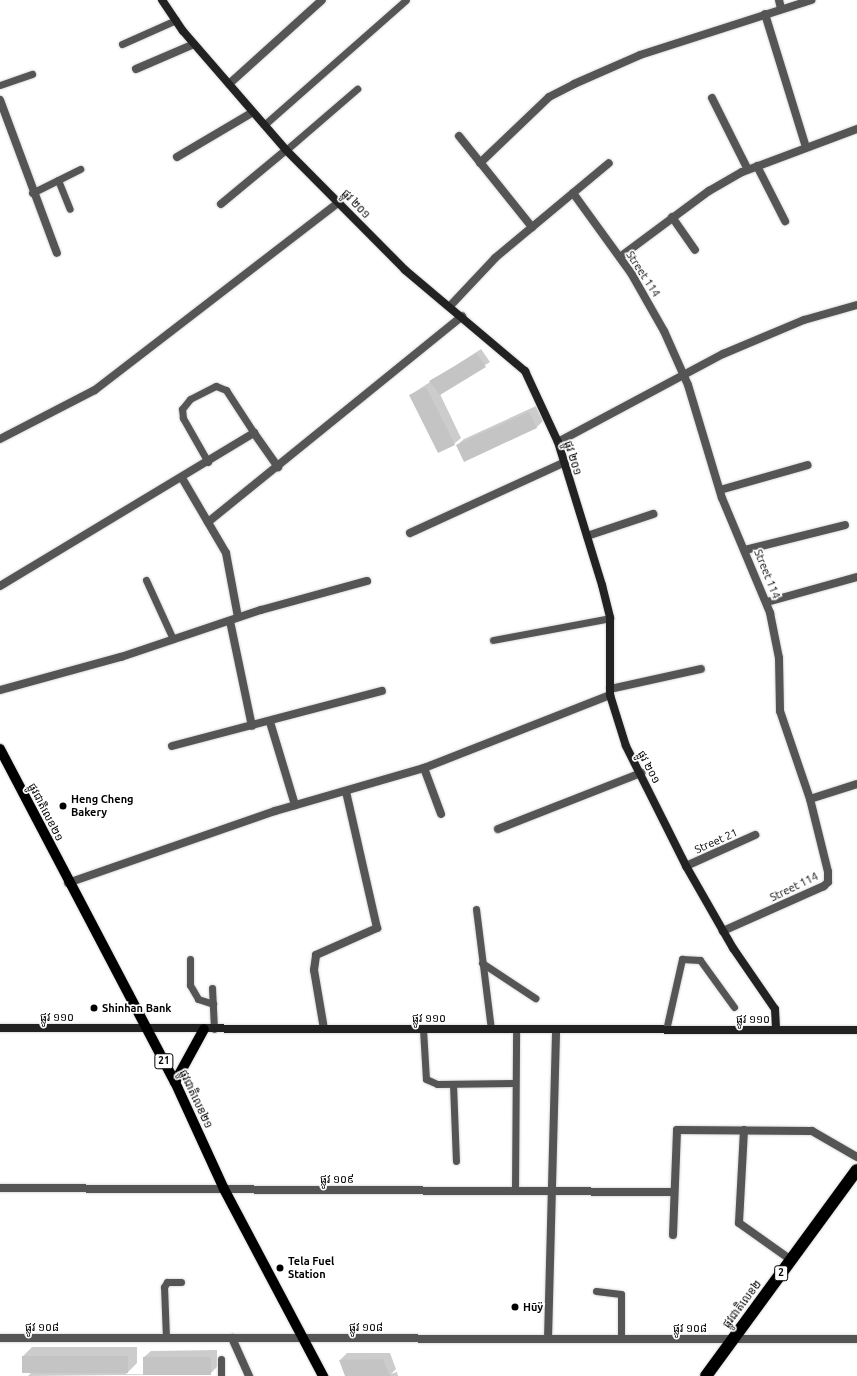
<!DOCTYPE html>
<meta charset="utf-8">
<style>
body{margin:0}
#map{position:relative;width:857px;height:1376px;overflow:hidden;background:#fff;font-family:Ubuntu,"Noto Sans Khmer",sans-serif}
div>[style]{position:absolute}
.shadow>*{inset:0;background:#0003}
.building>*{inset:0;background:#c4c4c4}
.roads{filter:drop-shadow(0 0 1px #dbdbdb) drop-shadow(0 0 1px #dbdbdb)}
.lane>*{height:7px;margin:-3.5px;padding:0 3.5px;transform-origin:3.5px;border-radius:3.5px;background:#555}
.street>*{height:8px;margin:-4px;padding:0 4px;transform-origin:4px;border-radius:4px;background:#555}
.secondary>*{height:8px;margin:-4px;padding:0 4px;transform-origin:4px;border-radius:4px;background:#222}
.primary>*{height:10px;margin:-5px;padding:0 5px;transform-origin:5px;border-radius:5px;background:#000}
.highway>*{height:12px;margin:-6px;padding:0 6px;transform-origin:6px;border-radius:6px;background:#000}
.dots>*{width:11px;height:11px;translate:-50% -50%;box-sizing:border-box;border:2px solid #fff;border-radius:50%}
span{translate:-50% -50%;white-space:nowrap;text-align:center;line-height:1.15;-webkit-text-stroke:3.5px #fff;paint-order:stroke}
.shield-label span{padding:1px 3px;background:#fff;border:1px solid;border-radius:3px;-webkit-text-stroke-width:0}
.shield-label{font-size:10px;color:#000;font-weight:700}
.street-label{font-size:11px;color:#000}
.poi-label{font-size:11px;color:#000;font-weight:700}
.left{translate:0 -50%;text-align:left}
</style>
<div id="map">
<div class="shadow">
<i style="clip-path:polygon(481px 349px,490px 362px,440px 394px,461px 438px,454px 444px,410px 395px)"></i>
<i style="clip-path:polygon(536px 406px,543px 421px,536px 428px,457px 445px,464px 439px)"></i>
<i style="clip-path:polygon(32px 1347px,137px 1347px,137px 1363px,126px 1374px,144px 1374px,144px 1357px,151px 1351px,217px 1350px,217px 1367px,210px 1374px,28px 1376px,32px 1372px,23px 1356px)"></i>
<i style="clip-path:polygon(347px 1353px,390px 1353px,396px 1369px,391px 1374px,397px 1372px,398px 1376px,346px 1376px,340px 1360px)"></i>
</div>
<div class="building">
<i style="clip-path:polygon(477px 353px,486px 367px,440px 395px,429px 381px)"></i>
<i style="clip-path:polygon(426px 387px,455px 445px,438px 453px,409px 395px)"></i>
<i style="clip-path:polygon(529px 412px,537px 428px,464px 462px,456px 445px)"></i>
<i style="clip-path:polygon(22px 1356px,128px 1356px,128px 1373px,22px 1373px)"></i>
<i style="clip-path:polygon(143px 1357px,211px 1357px,211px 1375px,143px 1375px)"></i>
<i style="clip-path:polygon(383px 1359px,390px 1376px,345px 1376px,339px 1360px)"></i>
</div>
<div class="roads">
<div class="lane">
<i style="left:122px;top:44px;width:59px;rotate:-24deg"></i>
<i style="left:0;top:85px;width:34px;rotate:-19deg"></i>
<i style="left:264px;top:125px;width:189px;rotate:-41.4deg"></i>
<i style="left:286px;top:150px;width:94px;rotate:-40.7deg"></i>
<i style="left:58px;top:180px;width:31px;rotate:68deg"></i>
<i style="left:32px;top:193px;width:54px;rotate:-26.6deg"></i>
<i style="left:208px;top:462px;width:51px;rotate:-119.6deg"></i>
<i style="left:183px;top:418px;width:9px;rotate:-96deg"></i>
<i style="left:182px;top:409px;width:13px;rotate:-51deg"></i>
<i style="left:190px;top:399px;width:29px;rotate:-27deg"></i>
<i style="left:216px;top:386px;width:11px;rotate:22deg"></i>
<i style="left:226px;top:390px;width:51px;rotate:56.9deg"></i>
<i style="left:146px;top:580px;width:65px;rotate:65.4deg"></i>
<i style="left:493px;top:640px;width:119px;rotate:-10.6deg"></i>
<i style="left:476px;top:909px;width:121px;rotate:82.9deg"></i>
<i style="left:190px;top:959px;width:26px;rotate:90deg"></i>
<i style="left:190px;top:985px;width:16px;rotate:60deg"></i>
<i style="left:198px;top:999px;width:16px;rotate:18deg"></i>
<i style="left:482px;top:963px;width:64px;rotate:33.4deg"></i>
<i style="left:212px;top:988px;width:41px;rotate:87.2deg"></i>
<i style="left:423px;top:1029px;width:50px;rotate:86.6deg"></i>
<i style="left:426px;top:1079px;width:12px;rotate:24deg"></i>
<i style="left:437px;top:1084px;width:77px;rotate:-0.7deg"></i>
<i style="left:666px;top:1030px;width:73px;rotate:-77.3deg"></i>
<i style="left:682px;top:959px;width:18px;rotate:3deg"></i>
<i style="left:700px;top:960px;width:58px;rotate:54.1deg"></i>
<i style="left:453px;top:1084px;width:77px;rotate:87.8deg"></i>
<i style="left:515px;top:1191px;width:162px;rotate:-89.6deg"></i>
<i style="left:596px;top:1291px;width:25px;rotate:7deg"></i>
<i style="left:621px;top:1294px;width:45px;rotate:90deg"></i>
<i style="left:166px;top:1338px;width:51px;rotate:-92.2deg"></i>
<i style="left:164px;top:1287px;width:6px;rotate:-59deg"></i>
<i style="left:167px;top:1282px;width:14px"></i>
<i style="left:221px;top:1376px;width:17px;rotate:-90deg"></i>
</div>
<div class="street">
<i style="left:779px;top:0;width:9px;rotate:77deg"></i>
<i style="left:765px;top:14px;width:139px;rotate:72.9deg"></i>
<i style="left:136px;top:69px;width:63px;rotate:-23.3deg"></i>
<i style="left:229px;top:84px;width:125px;rotate:-42.1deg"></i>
<i style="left:712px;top:98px;width:80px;rotate:63.4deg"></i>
<i style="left:0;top:100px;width:163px;rotate:69.6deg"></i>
<i style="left:459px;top:136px;width:117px;rotate:51.3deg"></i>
<i style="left:177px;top:157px;width:88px;rotate:-30.6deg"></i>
<i style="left:480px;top:163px;width:95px;rotate:-43.7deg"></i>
<i style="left:549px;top:97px;width:28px;rotate:-27deg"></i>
<i style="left:574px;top:84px;width:72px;rotate:-23.7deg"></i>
<i style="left:640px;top:55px;width:180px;rotate:-17.8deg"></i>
<i style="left:757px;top:166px;width:62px;rotate:63deg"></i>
<i style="left:573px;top:193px;width:99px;rotate:54.1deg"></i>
<i style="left:631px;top:273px;width:67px;rotate:60.4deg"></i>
<i style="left:664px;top:331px;width:59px;rotate:66deg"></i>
<i style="left:688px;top:385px;width:118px;rotate:73.3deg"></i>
<i style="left:722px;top:498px;width:125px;rotate:67.3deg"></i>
<i style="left:770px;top:613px;width:46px;rotate:78.7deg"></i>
<i style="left:779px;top:658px;width:53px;rotate:88.9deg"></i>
<i style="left:780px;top:711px;width:93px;rotate:71.2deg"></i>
<i style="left:810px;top:799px;width:75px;rotate:76.1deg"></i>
<i style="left:828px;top:872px;width:10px;rotate:90deg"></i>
<i style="left:828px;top:882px;width:6px;rotate:135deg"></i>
<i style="left:824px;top:886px;width:111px;rotate:156deg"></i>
<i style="left:221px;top:204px;width:85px;rotate:-39.7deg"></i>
<i style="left:672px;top:217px;width:40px;rotate:55.1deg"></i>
<i style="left:620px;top:257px;width:111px;rotate:-36.6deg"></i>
<i style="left:709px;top:191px;width:38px;rotate:-30deg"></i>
<i style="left:742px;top:172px;width:123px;rotate:-20.5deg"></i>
<i style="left:450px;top:306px;width:66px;rotate:-46.8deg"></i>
<i style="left:495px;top:258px;width:148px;rotate:-39.8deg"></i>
<i style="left:0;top:439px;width:107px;rotate:-27.3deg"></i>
<i style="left:95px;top:390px;width:308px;rotate:-37.6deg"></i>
<i style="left:558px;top:442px;width:187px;rotate:-28.1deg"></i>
<i style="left:723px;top:354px;width:88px;rotate:-22.8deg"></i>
<i style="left:804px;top:320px;width:55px;rotate:-15.8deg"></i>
<i style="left:182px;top:478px;width:87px;rotate:59.6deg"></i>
<i style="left:226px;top:553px;width:65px;rotate:79.4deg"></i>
<i style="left:720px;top:490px;width:91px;rotate:-15.9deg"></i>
<i style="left:208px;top:522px;width:327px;rotate:-39deg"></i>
<i style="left:410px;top:533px;width:168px;rotate:-24.6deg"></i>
<i style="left:587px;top:536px;width:70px;rotate:-18.4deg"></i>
<i style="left:745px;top:550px;width:103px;rotate:-14deg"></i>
<i style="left:0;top:586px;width:297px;rotate:-31.1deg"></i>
<i style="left:254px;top:433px;width:42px;rotate:54.8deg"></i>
<i style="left:767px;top:602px;width:93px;rotate:-15.5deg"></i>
<i style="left:230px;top:621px;width:107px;rotate:78.2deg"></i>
<i style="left:610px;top:689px;width:93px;rotate:-12.4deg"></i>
<i style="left:0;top:690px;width:125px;rotate:-15.3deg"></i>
<i style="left:121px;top:657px;width:148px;rotate:-18.6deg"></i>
<i style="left:261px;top:610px;width:110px;rotate:-15.3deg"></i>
<i style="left:270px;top:722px;width:87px;rotate:73.2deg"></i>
<i style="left:172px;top:746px;width:217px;rotate:-14.7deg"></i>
<i style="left:424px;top:768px;width:49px;rotate:69.7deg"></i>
<i style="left:810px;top:799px;width:49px;rotate:-17.7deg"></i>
<i style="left:498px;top:829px;width:154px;rotate:-21.4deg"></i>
<i style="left:686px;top:866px;width:76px;rotate:-24.2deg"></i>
<i style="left:68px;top:883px;width:219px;rotate:-19.2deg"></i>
<i style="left:275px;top:811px;width:155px;rotate:-16.1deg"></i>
<i style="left:424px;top:768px;width:200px;rotate:-21.4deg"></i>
<i style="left:324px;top:1029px;width:60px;rotate:-99.6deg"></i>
<i style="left:314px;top:970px;width:15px;rotate:-82deg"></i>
<i style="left:316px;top:955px;width:67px;rotate:-23.9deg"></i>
<i style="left:377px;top:928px;width:140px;rotate:-102.8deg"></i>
<i style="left:744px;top:1130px;width:93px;rotate:93.1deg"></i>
<i style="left:739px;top:1223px;width:64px;rotate:35.4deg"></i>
<i style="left:0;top:1188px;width:674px;rotate:0.34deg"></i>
<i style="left:673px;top:1235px;width:105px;rotate:-87.8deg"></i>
<i style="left:677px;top:1130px;width:135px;rotate:0.4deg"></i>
<i style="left:812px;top:1131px;width:52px;rotate:30deg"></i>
<i style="left:0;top:1338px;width:857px;rotate:0.07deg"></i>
<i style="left:232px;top:1338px;width:42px;rotate:65.9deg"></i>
<i style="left:548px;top:1339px;width:310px;rotate:-88.5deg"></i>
</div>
<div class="secondary">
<i style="left:162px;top:0;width:37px;rotate:56deg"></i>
<i style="left:183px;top:31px;width:157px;rotate:49.1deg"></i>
<i style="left:286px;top:150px;width:169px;rotate:45.2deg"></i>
<i style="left:405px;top:270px;width:157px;rotate:40.1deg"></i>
<i style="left:525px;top:371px;width:78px;rotate:65.1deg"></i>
<i style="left:558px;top:442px;width:150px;rotate:72.9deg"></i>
<i style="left:602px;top:585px;width:34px;rotate:76deg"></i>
<i style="left:610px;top:618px;width:77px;rotate:90deg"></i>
<i style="left:610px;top:695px;width:53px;rotate:72.6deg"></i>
<i style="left:626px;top:746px;width:134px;rotate:63.4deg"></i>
<i style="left:686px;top:866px;width:95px;rotate:60.2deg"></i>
<i style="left:733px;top:948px;width:74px;rotate:55.5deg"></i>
<i style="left:775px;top:1009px;width:21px;rotate:87deg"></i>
<i style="left:0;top:1028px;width:857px;rotate:0.13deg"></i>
</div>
<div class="primary">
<i style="left:0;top:749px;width:376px;rotate:62.3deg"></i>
<i style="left:175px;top:1082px;width:118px;rotate:65.4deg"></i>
<i style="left:224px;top:1189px;width:212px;rotate:62.1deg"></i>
<i style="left:175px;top:1082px;width:60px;rotate:-61.3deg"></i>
</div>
<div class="highway">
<i style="left:706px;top:1376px;width:255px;rotate:-53.8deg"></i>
</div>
</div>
<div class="dots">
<i style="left:63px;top:806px;background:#000"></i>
<i style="left:94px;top:1008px;background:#000"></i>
<i style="left:280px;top:1268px;background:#000"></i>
<i style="left:515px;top:1307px;background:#000"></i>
</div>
<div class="shield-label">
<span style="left:164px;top:1061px">21</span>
<span style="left:781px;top:1273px">2</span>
</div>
<div class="street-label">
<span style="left:356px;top:204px;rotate:46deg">ផ្លូវ ២០១</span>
<span style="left:643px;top:274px;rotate:57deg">Street 114</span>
<span style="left:573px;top:458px;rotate:73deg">ផ្លូវ ២០១</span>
<span style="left:767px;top:574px;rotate:68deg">Street 114</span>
<span style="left:649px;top:767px;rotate:62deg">ផ្លូវ ២០១</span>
<span style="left:46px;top:812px;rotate:63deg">ផ្លូវជាតិលេខ២១</span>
<span style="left:716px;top:841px;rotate:-24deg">Street 21</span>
<span style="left:794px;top:887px;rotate:-26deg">Street 114</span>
<span style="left:57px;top:1017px">ផ្លូវ ១១០</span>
<span style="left:429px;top:1018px">ផ្លូវ ១១០</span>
<span style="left:753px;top:1019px">ផ្លូវ ១១០</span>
<span style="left:196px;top:1099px;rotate:65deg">ផ្លូវជាតិលេខ២១</span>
<span style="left:337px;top:1179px">ផ្លូវ ១០៩</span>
<span style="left:742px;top:1304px;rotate:-53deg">ផ្លូវជាតិលេខ២</span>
<span style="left:42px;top:1327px">ផ្លូវ ១០៨</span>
<span style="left:366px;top:1327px">ផ្លូវ ១០៨</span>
<span style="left:690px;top:1328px">ផ្លូវ ១០៨</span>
</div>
<div class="poi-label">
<span class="left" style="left:71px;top:806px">Heng Cheng<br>Bakery</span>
<span class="left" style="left:102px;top:1008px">Shinhan Bank</span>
<span class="left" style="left:288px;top:1268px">Tela Fuel<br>Station</span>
<span class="left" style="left:523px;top:1307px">Hūÿ</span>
</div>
</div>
